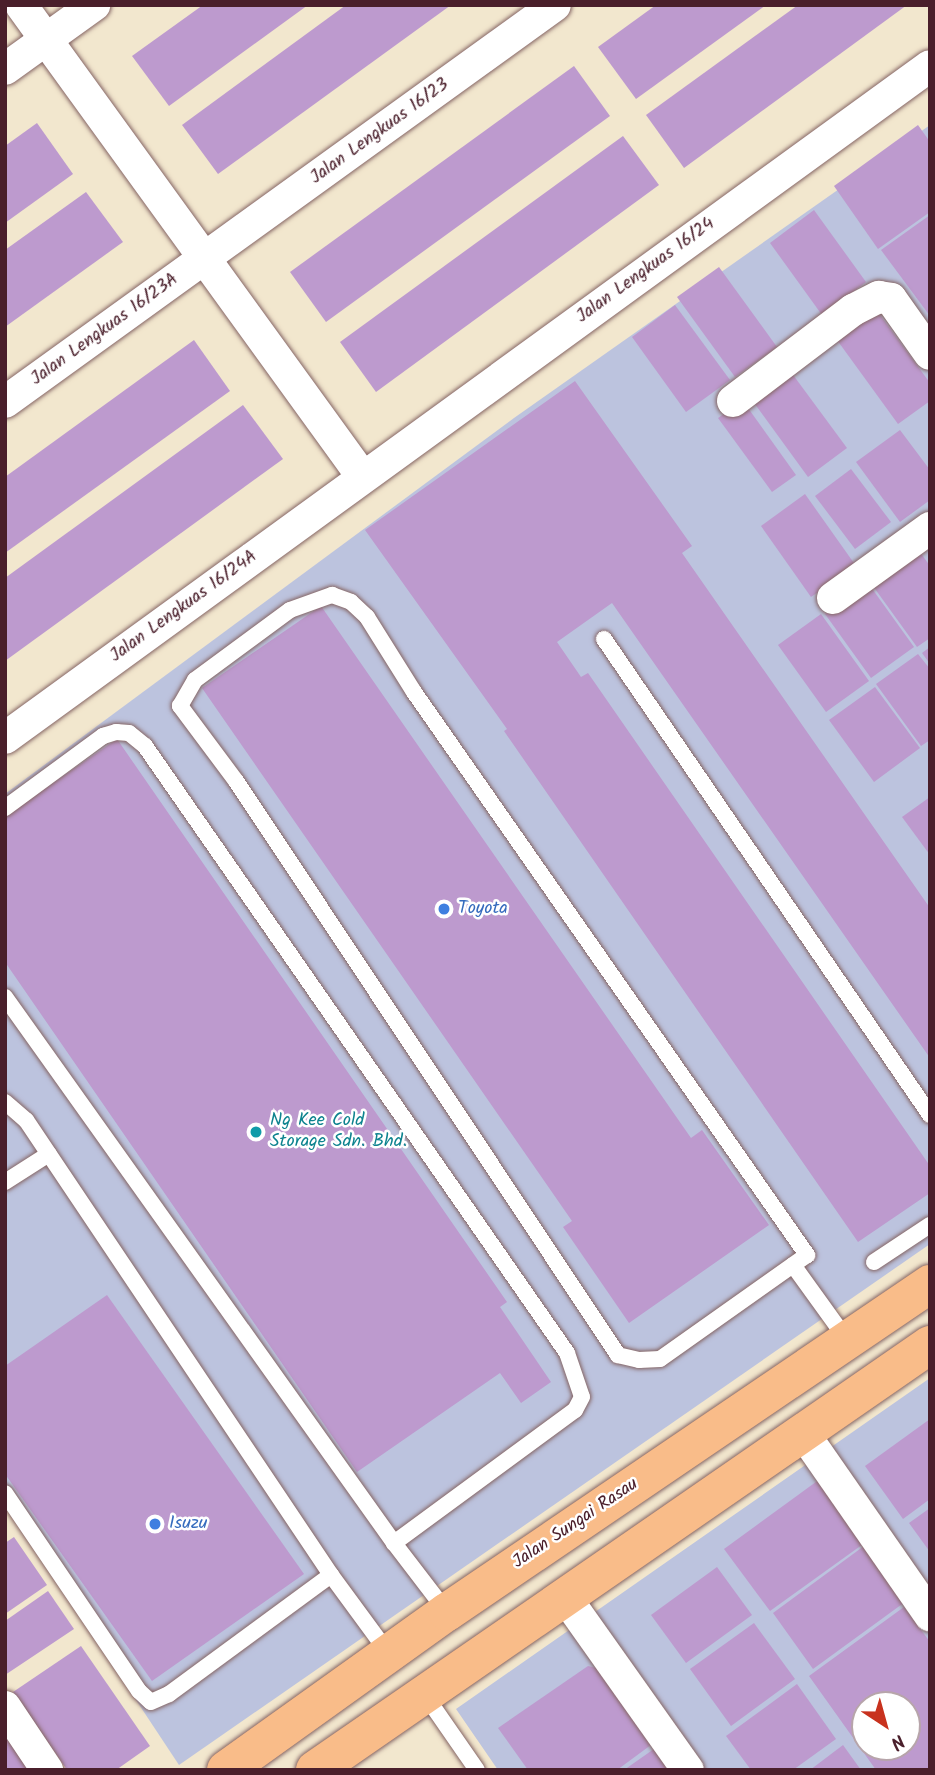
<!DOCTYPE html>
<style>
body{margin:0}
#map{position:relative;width:935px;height:1775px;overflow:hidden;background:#f2e7ce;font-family:Kalam,sans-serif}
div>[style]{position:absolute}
.industrial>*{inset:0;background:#bcc3de}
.building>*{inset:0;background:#bd9ace}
.roads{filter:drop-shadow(0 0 2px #856564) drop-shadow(0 0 2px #856564)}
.lane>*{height:16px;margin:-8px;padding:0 8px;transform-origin:8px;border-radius:8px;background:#fff}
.street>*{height:32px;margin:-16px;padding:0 16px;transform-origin:16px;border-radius:16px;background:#fff}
.primary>*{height:38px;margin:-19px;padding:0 19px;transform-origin:19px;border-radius:19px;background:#f9bc89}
.dots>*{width:19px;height:19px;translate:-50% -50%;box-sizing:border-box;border:4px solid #fff;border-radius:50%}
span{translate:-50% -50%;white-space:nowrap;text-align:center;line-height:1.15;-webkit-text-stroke:5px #fff;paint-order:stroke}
.street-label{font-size:18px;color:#4a1f2b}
.shop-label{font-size:18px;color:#366cbe}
.left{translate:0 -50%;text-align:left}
.culture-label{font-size:18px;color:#0d838f}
.frame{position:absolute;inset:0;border:7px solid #4a1f2b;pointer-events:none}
.north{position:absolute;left:851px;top:1691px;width:70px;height:70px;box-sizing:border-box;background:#fff;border:2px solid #b7a5aa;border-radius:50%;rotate:144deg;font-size:19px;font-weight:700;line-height:28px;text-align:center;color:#4a1f2b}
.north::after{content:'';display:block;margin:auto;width:24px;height:32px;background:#c8321e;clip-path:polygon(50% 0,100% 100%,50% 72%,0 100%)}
</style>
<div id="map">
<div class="industrial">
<i style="clip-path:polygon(930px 125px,930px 1244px,179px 1765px,5px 1502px,5px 794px,514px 418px)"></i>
<i style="clip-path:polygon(evenodd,930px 1378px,930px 1770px,498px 1770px,456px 1709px,930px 1378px,865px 1705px,907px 1705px,907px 1747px,865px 1747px,865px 1705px)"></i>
</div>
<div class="building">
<i style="clip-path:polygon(203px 5px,308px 5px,169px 106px,132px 56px)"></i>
<i style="clip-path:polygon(346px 5px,451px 5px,218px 174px,182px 125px)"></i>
<i style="clip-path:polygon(656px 5px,766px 5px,636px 99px,598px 47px)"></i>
<i style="clip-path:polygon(798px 5px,907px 5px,684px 168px,646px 115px)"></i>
<i style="clip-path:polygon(574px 66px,610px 116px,326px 322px,290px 272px)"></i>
<i style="clip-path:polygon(37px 123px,73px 174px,5px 223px,5px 146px)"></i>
<i style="clip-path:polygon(918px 125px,930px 142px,930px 212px,878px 249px,834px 186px)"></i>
<i style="clip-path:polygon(623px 136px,659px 185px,376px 392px,340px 342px)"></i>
<i style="clip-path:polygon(86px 192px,123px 242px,5px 327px,5px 250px)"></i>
<i style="clip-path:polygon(814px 210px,866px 282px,822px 315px,770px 243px)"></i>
<i style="clip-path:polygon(930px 215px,930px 316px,881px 250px)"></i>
<i style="clip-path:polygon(719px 267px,777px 347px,735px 377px,677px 297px)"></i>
<i style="clip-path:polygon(675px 305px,730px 380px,686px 412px,632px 337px)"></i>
<i style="clip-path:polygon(877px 311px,930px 383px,930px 401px,898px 424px,837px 340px)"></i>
<i style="clip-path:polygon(194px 340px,230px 391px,5px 553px,5px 477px)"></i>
<i style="clip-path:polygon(788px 368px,847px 448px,808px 477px,749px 396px)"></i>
<i style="clip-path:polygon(575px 381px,692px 546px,682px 553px,930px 908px,930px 1058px,612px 603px,557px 642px,581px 677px,588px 673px,930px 1166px,930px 1193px,858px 1242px,504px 731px,507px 729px,365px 530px)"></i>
<i style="clip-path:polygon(743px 401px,796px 475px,772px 492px,718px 418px)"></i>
<i style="clip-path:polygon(243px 405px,283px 459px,5px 661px,5px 578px)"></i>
<i style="clip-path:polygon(900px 430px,930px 470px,930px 500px,900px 522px,856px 462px)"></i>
<i style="clip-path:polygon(851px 469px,891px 522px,855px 549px,815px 496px)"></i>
<i style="clip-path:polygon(805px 494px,856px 566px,811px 597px,761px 526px)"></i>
<i style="clip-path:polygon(917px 548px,930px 566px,930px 638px,917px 647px,870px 582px)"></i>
<i style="clip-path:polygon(868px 583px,914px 647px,871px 678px,825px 614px)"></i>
<i style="clip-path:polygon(321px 606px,691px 1138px,702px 1130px,769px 1225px,629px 1323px,563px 1227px,572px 1221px,202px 688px)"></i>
<i style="clip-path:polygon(821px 614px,869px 681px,826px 712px,778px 645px)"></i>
<i style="clip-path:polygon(930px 647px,930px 664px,922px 653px)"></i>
<i style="clip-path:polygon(918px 654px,930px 669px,930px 740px,921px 746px,876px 684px)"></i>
<i style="clip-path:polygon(875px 687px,920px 748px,874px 782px,829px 720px)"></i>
<i style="clip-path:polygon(117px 739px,507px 1302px,500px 1307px,551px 1382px,521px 1403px,500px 1373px,357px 1472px,5px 962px,5px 816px)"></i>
<i style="clip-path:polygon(930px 797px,930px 855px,902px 817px)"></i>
<i style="clip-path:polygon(107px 1295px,304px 1574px,152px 1681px,5px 1474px,5px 1366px)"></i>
<i style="clip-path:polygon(930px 1419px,930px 1499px,903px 1519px,865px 1466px)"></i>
<i style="clip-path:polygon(820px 1479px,866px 1542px,770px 1611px,724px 1549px)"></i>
<i style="clip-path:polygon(930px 1508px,930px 1552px,909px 1523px)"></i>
<i style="clip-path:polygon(14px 1537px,47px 1585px,5px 1614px,5px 1543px)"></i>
<i style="clip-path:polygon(864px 1546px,905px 1602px,813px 1669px,773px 1613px)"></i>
<i style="clip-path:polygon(717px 1567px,752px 1615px,686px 1663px,651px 1615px)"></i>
<i style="clip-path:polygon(48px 1591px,74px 1629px,5px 1675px,5px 1621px)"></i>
<i style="clip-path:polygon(evenodd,904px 1607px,930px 1642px,930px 1770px,876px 1770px,809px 1676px,904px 1607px,865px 1705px,907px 1705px,907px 1747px,865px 1747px,865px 1705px)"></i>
<i style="clip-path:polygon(754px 1623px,795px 1679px,731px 1726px,690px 1669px)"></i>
<i style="clip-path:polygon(81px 1646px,150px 1746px,116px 1770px,67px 1770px,13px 1692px)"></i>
<i style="clip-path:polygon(588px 1666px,604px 1670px,655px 1742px,617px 1770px,528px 1770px,498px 1728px)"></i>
<i style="clip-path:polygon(797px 1684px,836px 1739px,793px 1770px,751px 1770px,726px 1736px)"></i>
<i style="clip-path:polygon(5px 1725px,38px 1770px,5px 1770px)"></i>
<i style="clip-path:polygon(661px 1744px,672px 1770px,624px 1770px)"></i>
<i style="clip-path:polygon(843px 1745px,861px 1770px,810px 1770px)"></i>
</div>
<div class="roads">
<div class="lane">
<i style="left:332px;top:595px;width:20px;rotate:20deg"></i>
<i style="left:351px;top:602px;width:22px;rotate:43deg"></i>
<i style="left:367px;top:617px;width:89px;rotate:57.9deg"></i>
<i style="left:414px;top:692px;width:687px;rotate:55.08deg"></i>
<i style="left:807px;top:1255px;width:180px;rotate:144.7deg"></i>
<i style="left:660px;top:1359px;width:21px;rotate:177deg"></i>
<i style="left:639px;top:1360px;width:22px;rotate:-167deg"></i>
<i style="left:618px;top:1355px;width:689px;rotate:-123.64deg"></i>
<i style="left:236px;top:781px;width:94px;rotate:-126.7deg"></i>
<i style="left:180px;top:706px;width:30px;rotate:-60deg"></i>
<i style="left:195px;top:680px;width:118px;rotate:-36.4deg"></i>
<i style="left:290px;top:610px;width:45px;rotate:-19.7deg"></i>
<i style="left:604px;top:639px;width:577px;rotate:55.59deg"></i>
<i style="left:5px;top:808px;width:122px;rotate:-36.3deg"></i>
<i style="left:103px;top:736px;width:14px;rotate:-17deg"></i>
<i style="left:116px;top:732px;width:13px;rotate:4deg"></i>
<i style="left:129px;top:733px;width:21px;rotate:39deg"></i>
<i style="left:145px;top:746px;width:739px;rotate:55.19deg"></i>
<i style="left:567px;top:1353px;width:46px;rotate:71.2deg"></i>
<i style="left:582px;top:1397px;width:15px;rotate:118deg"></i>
<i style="left:575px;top:1410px;width:225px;rotate:143.7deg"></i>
<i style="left:5px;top:997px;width:670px;rotate:54.53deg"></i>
<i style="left:394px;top:1543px;width:87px;rotate:52.5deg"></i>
<i style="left:5px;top:1102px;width:28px;rotate:41deg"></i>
<i style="left:26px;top:1120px;width:548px;rotate:56.16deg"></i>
<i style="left:331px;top:1575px;width:98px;rotate:53.7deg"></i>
<i style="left:5px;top:1182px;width:52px;rotate:-32.5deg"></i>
<i style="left:874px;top:1262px;width:67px;rotate:-33.5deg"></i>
<i style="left:793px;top:1265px;width:92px;rotate:54.2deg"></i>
<i style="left:5px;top:1493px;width:239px;rotate:55.9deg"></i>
<i style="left:139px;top:1691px;width:16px;rotate:43deg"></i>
<i style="left:151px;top:1702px;width:20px;rotate:-24deg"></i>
<i style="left:169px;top:1694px;width:201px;rotate:-36.3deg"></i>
<i style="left:425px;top:1695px;width:91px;rotate:55.3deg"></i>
</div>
<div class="street">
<i style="left:21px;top:5px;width:581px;rotate:54.1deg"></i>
<i style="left:5px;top:69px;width:110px;rotate:-35.7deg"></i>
<i style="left:733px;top:401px;width:151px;rotate:-37.2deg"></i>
<i style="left:853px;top:310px;width:29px;rotate:-27deg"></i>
<i style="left:879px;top:297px;width:12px;rotate:9deg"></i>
<i style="left:891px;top:299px;width:67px;rotate:54.7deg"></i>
<i style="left:5px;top:402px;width:678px;rotate:-35.82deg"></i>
<i style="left:833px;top:598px;width:120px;rotate:-35.8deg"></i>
<i style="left:5px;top:738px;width:1143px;rotate:-36deg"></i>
<i style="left:804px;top:1434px;width:221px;rotate:55.2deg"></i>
<i style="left:566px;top:1598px;width:211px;rotate:54.7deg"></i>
<i style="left:5px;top:1707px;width:76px;rotate:56.3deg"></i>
</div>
<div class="primary">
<i style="left:226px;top:1770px;width:272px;rotate:-35.6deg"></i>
<i style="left:447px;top:1612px;width:584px;rotate:-34.18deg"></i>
<i style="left:315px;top:1770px;width:748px;rotate:-34.65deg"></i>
</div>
</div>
<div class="dots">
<i style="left:444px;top:909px;background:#3f7fe0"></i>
<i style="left:256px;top:1132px;background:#0f9aa8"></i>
<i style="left:155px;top:1524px;background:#3f7fe0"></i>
</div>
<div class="street-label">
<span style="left:380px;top:132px;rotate:-36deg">Jalan Lengkuas 16/23</span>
<span style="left:646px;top:271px;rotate:-36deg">Jalan Lengkuas 16/24</span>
<span style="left:105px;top:330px;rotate:-36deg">Jalan Lengkuas 16/23A</span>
<span style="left:184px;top:607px;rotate:-36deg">Jalan Lengkuas 16/24A</span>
<span style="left:576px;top:1524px;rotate:-34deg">Jalan Sungai Rasau</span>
</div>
<div class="shop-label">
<span class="left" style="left:458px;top:909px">Toyota</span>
<span class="left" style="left:169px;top:1524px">Isuzu</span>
</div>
<div class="culture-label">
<span class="left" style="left:270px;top:1132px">Ng Kee Cold<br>Storage Sdn. Bhd.</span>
</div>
<div class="frame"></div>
<div class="north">N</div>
</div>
